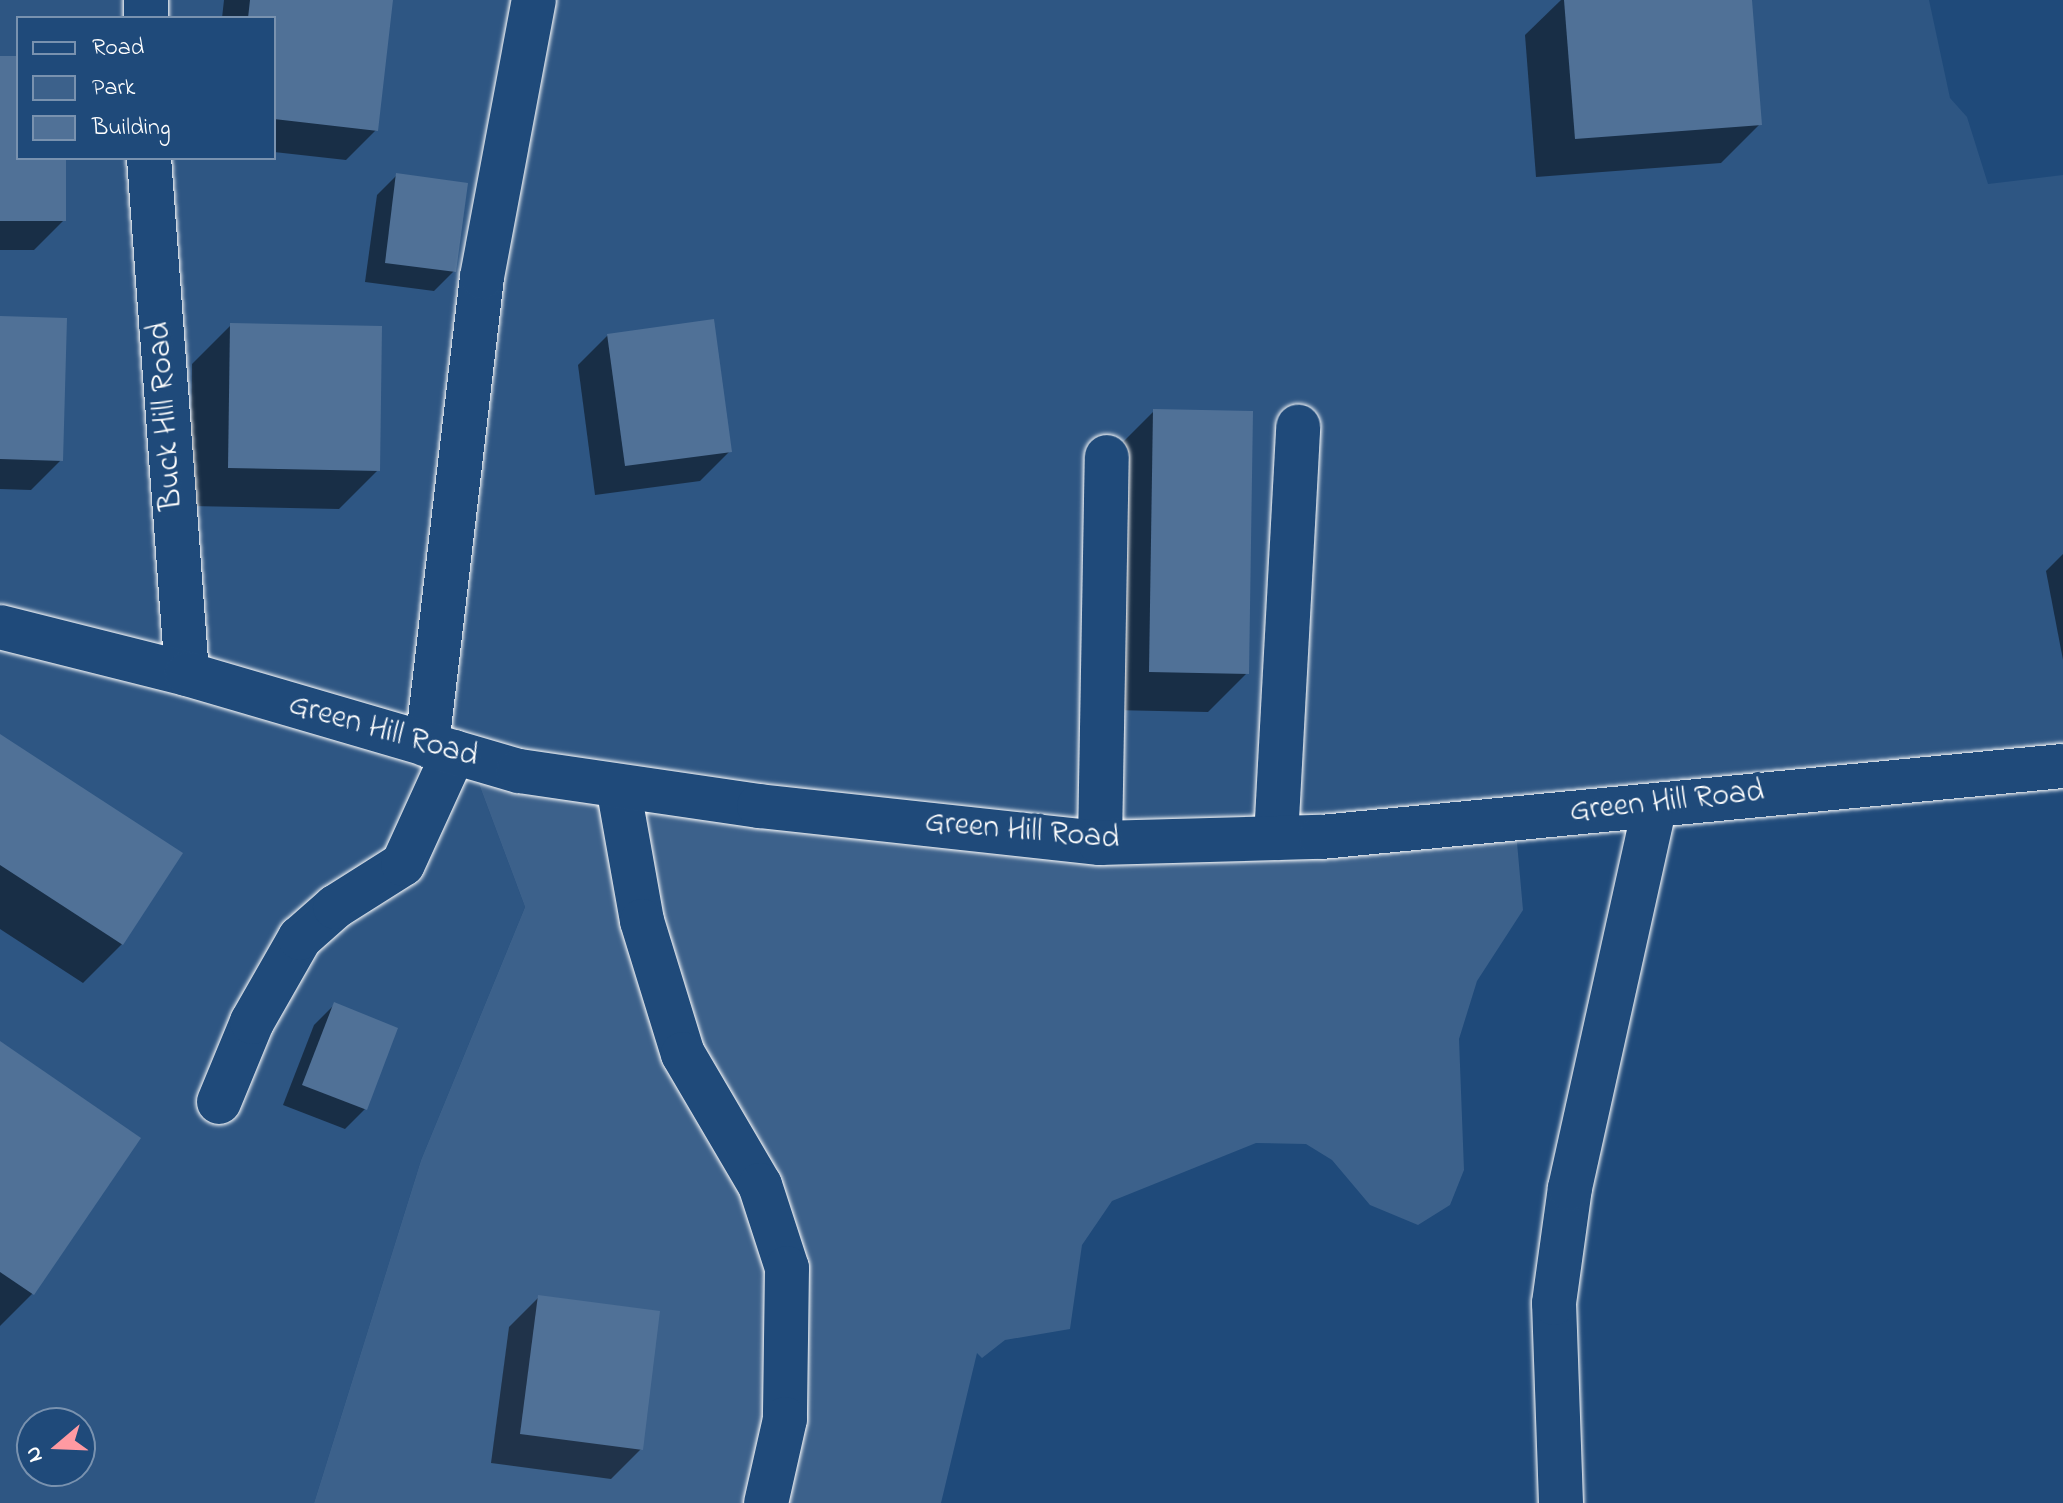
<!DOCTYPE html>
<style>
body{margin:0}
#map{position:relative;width:2063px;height:1503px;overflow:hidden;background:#1f4a7a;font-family:"Indie Flower",sans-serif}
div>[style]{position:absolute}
.built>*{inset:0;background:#2e5683}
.green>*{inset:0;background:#3c618b}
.shadow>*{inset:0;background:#0007}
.building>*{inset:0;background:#507197}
.roads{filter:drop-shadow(0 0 2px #fff) drop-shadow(0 0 2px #fff)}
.minor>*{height:44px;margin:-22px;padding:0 22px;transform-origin:22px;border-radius:22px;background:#1f4a7a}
.major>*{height:44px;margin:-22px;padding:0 22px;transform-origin:22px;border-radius:22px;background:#1f4a7a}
span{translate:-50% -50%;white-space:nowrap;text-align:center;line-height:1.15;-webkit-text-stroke:8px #1f4a7a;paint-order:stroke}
.street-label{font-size:32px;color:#fff}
.legend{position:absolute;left:16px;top:16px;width:260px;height:144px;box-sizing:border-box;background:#1f4a7a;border:2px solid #7992af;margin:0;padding:10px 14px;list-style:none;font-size:24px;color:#fff}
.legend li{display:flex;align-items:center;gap:16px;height:40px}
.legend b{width:40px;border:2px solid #7992af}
.north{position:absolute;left:16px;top:1407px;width:80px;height:80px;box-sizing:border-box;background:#1f4a7a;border:2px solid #7992af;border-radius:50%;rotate:251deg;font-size:22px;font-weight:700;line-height:32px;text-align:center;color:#fff}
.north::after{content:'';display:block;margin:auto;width:28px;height:36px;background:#ff9aa2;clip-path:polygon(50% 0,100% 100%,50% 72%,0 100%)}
</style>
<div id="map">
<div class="built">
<i style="clip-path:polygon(evenodd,0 0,1929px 0,1950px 98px,1967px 117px,1988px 184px,2063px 175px,2063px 763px,1232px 839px,473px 768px,525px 907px,421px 1160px,314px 1503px,0 1503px,0 0,18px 18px,274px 18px,274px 158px,18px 158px,18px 18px,0 0,32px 1423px,80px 1423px,80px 1471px,32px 1471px,32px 1423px)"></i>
</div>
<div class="green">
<i style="clip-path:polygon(473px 768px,1013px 837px,1515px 820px,1523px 910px,1477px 981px,1459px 1039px,1464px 1170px,1450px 1205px,1418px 1225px,1370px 1205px,1332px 1160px,1306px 1144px,1256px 1143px,1112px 1201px,1082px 1245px,1070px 1329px,1005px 1340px,982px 1358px,977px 1353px,941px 1503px,314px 1503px,421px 1160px,525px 907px)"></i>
</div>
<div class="shadow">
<i style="clip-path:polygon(224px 0,391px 0,376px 130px,346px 160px,274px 152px,274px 18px,222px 18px)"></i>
<i style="clip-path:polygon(1561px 0,1750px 0,1760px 124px,1721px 163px,1536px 177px,1525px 35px)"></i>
<i style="clip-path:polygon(0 58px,18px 58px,18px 158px,64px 158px,64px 220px,34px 250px,0 250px)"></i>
<i style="clip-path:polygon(397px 175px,454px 271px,434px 291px,365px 282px,377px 195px)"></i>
<i style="clip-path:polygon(0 318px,61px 460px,31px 490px,0 489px)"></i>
<i style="clip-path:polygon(231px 325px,378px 470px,339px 509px,190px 506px,192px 364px)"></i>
<i style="clip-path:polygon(608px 335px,730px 451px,700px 481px,595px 495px,578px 365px)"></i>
<i style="clip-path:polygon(1154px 411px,1247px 673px,1208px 712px,1111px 710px,1115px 450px)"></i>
<i style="clip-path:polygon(2063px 554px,2063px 660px,2046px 571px)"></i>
<i style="clip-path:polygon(0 737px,122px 944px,83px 983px,0 929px)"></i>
<i style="clip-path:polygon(334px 1005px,365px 1109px,345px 1129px,283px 1105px,314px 1025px)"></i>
<i style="clip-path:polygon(0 1043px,32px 1294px,0 1326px)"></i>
<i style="clip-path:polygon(539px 1297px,641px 1449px,611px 1479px,491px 1463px,509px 1327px)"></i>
</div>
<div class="building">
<i style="clip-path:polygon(250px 0,393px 0,378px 131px,274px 119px,274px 18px,248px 18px)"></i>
<i style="clip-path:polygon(1564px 0,1752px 0,1762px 125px,1575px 139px)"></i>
<i style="clip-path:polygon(0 56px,18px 56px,18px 158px,66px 158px,66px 221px,0 221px)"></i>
<i style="clip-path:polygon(396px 173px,468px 183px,456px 272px,385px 263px)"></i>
<i style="clip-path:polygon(0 316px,67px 318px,63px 461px,0 459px)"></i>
<i style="clip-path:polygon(714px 319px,732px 452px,625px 466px,607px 334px)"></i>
<i style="clip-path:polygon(230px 323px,382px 326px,380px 471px,228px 468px)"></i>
<i style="clip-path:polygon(1153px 409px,1253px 411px,1249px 674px,1149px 672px)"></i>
<i style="clip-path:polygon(0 734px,183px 853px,123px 945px,0 865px)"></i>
<i style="clip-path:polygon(334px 1002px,398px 1028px,367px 1110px,302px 1085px)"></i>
<i style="clip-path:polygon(0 1041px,141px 1138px,34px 1295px,0 1272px)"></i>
<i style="clip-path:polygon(538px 1295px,660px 1311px,643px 1450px,520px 1434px)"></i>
</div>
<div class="roads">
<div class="minor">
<i style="left:146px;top:0;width:18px;rotate:90deg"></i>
<i style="left:149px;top:158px;width:517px;rotate:85.79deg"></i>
<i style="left:427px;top:745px;width:471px;rotate:-83.3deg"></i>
<i style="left:482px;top:277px;width:282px;rotate:-79.4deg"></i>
<i style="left:618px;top:786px;width:137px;rotate:79.9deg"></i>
<i style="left:642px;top:921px;width:139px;rotate:72.9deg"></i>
<i style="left:683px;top:1054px;width:152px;rotate:59.6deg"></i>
<i style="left:760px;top:1185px;width:87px;rotate:72deg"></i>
<i style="left:787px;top:1268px;width:151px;rotate:90.8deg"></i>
<i style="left:785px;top:1419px;width:86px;rotate:102.7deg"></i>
<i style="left:1276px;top:838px;width:412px;rotate:-86.9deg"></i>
<i style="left:1100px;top:843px;width:386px;rotate:-89deg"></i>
<i style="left:219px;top:1102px;width:87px;rotate:-67.6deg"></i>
<i style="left:252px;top:1022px;width:97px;rotate:-60.3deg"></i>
<i style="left:300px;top:938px;width:47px;rotate:-41.5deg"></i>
<i style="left:335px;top:907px;width:80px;rotate:-32.3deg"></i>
<i style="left:403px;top:864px;width:123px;rotate:-65.5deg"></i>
<i style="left:1561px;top:1503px;width:200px;rotate:-92deg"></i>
<i style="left:1554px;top:1303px;width:116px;rotate:-82.1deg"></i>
<i style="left:1570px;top:1188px;width:392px;rotate:-77.5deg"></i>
</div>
<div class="major">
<i style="left:0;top:627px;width:193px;rotate:14.1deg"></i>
<i style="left:187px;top:674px;width:346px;rotate:16.3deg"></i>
<i style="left:519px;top:771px;width:243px;rotate:8.3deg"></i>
<i style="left:759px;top:806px;width:343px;rotate:6.2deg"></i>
<i style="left:1100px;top:843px;width:221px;rotate:-1.6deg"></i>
<i style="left:1321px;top:837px;width:745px;rotate:-5.47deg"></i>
</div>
</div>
<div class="street-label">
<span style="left:167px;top:416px;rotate:-94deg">Buck Hill Road</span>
<span style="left:383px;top:732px;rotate:16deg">Green Hill Road</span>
<span style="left:1667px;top:803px;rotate:-6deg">Green Hill Road</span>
<span style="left:1022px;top:832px;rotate:5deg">Green Hill Road</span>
</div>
<ul class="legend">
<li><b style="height:10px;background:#1f4a7a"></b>Road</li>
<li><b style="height:22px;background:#3c618b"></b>Park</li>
<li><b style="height:22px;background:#507197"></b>Building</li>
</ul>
<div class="north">N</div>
</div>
